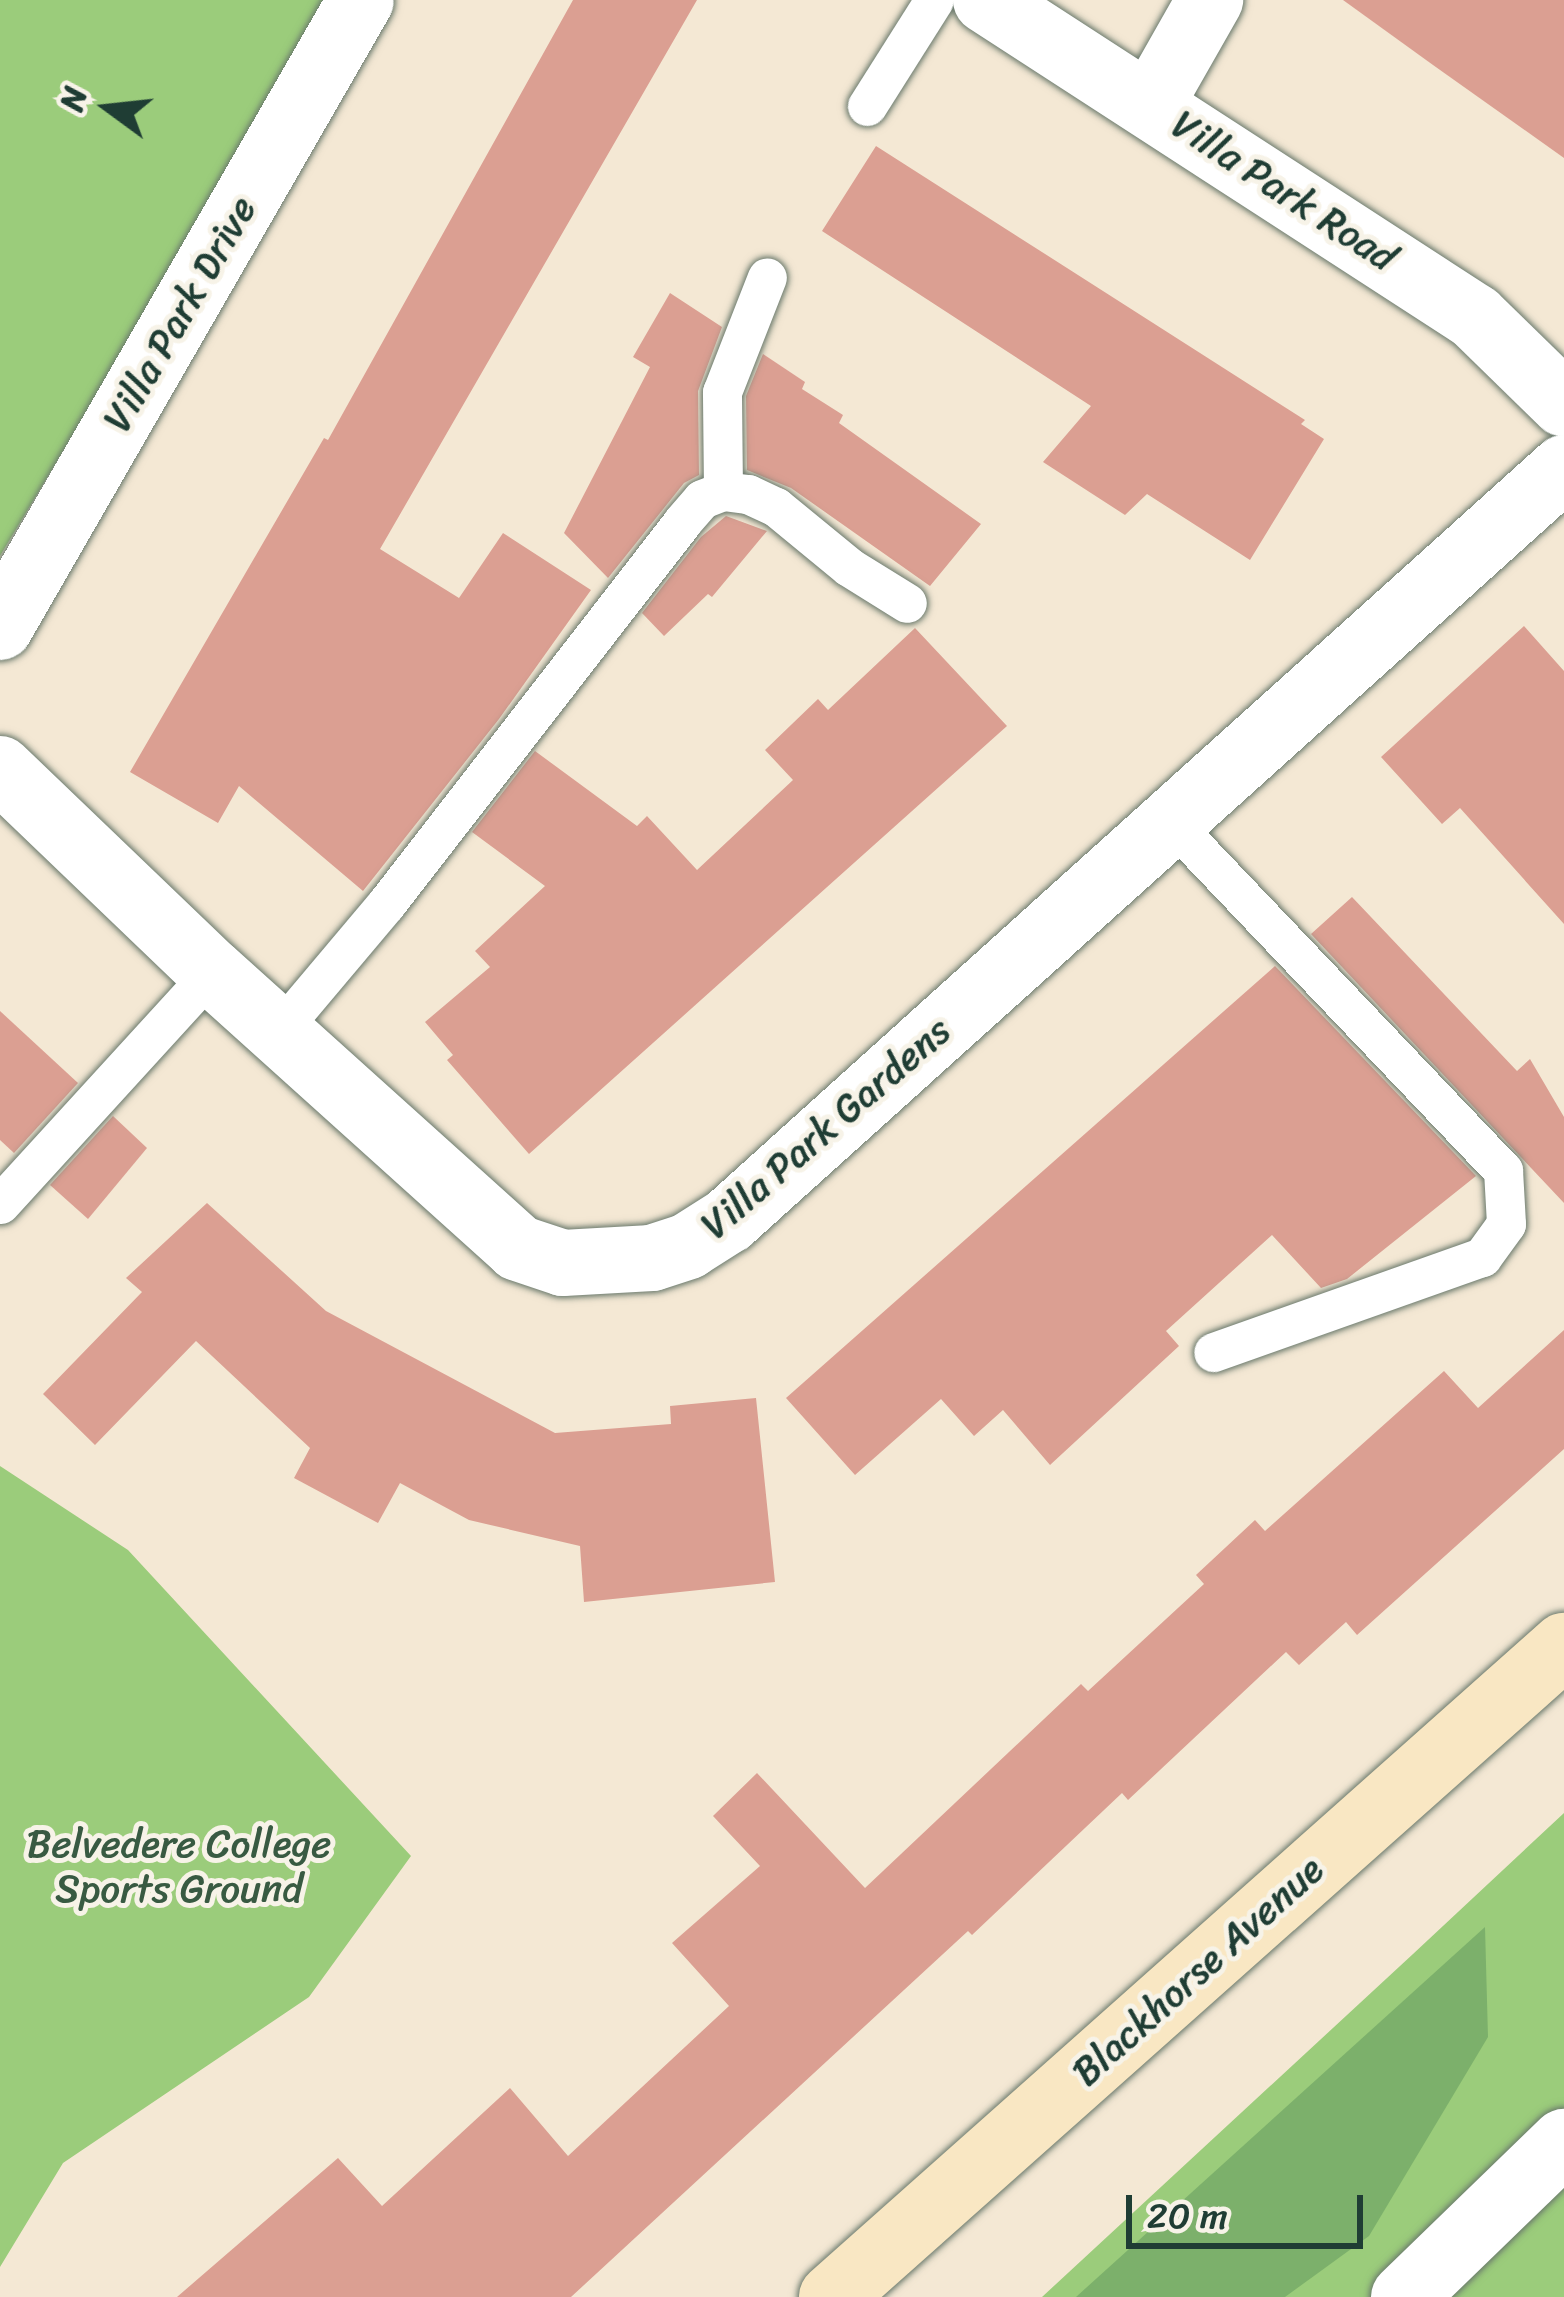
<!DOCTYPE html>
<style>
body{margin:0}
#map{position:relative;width:1564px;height:2297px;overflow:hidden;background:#f4e8d4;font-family:Sriracha,sans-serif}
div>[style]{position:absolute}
.green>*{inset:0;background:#9bcc7b}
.forest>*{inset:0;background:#7cb06b}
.building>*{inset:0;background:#db9f92}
.roads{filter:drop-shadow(0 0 3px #6a796c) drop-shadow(0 0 3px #6a796c)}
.lane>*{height:39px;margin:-19.5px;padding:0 19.5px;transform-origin:19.5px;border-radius:19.5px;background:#fff}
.street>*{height:66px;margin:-33px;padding:0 33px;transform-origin:33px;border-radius:33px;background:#fff}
.secondary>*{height:66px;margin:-33px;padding:0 33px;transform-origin:33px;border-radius:33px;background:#f9e7c3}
span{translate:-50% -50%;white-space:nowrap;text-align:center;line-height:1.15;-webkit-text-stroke:10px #f7f3e8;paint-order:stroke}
.street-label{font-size:39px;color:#1f3d34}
.park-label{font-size:39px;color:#385a42}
.north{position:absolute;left:48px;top:48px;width:120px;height:120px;-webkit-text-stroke:9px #f7f3e8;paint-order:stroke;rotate:285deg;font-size:33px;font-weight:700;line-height:48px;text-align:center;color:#1f3d34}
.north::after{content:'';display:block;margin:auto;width:42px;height:54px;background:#1f3d34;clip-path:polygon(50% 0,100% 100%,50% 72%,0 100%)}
.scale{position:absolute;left:1126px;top:2195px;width:237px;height:54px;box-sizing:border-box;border:6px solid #1f3d34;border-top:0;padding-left:15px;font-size:36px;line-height:42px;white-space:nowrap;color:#1f3d34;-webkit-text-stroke:9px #f7f3e8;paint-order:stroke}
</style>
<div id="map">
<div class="green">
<i style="clip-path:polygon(0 0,334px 0,0 556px)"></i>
<i style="clip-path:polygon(0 1466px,128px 1550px,411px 1856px,309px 1997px,63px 2163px,0 2267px)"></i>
<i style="clip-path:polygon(1564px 1813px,1564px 2297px,1042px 2297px,1413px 1954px)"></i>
</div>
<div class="forest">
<i style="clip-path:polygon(1485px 1927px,1488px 2037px,1369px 2236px,1285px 2297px,1076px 2297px)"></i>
</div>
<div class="building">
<i style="clip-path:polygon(573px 0,697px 0,380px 549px,459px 598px,503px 533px,591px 590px,499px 719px,363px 891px,239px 786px,218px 823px,130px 772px,324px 438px,328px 440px)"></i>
<i style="clip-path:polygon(1343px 0,1564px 0,1564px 158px,1433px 65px)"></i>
<i style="clip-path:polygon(876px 146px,1305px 420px,1301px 424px,1324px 439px,1250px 560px,1147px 494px,1125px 515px,1043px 462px,1091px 406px,822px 231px)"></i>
<i style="clip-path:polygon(670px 293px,722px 327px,698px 391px,699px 475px,684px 483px,608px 578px,564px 533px,650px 367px,633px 357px)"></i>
<i style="clip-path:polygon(763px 354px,805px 382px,802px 389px,843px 415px,839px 423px,981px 524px,930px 586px,791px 488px,747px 470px,746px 396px)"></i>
<i style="clip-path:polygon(726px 516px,767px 531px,712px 597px,708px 594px,664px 636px,642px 613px,701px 537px)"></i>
<i style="clip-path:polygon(1524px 626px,1564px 671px,1564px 924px,1460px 808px,1442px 824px,1381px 757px)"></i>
<i style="clip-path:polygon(915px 628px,1007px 726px,529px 1154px,447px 1060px,453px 1055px,425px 1022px,490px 967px,475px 951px,545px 886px,472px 832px,535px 751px,637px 826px,647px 816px,697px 870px,793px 780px,765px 750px,818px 699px,828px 710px)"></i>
<i style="clip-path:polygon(1352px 897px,1517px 1071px,1530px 1059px,1564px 1117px,1564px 1203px,1311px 934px)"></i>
<i style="clip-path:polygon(1275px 966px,1476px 1176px,1347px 1279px,1321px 1288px,1272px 1235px,1166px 1331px,1179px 1346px,1050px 1465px,1003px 1410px,974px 1436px,941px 1399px,855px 1475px,786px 1398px)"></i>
<i style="clip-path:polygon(0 1011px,78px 1083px,14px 1153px,0 1140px)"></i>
<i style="clip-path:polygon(113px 1116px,147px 1148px,88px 1219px,50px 1185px)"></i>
<i style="clip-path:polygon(207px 1203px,326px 1311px,555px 1433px,671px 1424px,670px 1406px,756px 1398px,775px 1582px,584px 1602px,580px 1546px,469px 1520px,400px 1483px,378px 1523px,294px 1478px,310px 1448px,196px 1341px,95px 1445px,43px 1394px,142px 1292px,126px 1278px)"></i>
<i style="clip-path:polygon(1564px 1330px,1564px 1449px,1357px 1635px,1346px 1622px,1299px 1665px,1286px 1652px,1128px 1800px,1122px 1793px,972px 1935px,968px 1931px,571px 2297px,177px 2297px,338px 2158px,382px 2206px,510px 2088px,568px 2156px,729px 2006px,672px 1943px,760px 1866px,713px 1816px,757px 1773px,865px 1888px,1081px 1684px,1088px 1691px,1204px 1584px,1196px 1575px,1255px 1520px,1265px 1531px,1444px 1371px,1478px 1408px)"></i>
</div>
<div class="roads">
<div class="lane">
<i style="left:867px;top:106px;width:125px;rotate:-57.7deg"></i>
<i style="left:723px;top:491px;width:25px;rotate:7deg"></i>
<i style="left:748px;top:494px;width:31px;rotate:25deg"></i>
<i style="left:776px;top:507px;width:94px;rotate:39.4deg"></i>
<i style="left:849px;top:567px;width:68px;rotate:31.8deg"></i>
<i style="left:1172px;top:823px;width:480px;rotate:46.4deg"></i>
<i style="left:1503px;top:1170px;width:54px;rotate:86.8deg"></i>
<i style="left:1506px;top:1224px;width:41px;rotate:126deg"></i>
<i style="left:1482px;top:1257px;width:285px;rotate:160.5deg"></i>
<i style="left:279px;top:1031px;width:166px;rotate:-49.9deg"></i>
<i style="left:386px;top:904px;width:483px;rotate:-52.2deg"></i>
<i style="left:682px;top:522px;width:30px;rotate:-49deg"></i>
<i style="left:702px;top:499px;width:22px;rotate:-21deg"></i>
<i style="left:723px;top:491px;width:99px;rotate:-90.6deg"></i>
<i style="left:722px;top:392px;width:123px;rotate:-68.6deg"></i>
<i style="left:0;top:1204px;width:314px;rotate:-47.6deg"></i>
</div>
<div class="street">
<i style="left:986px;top:0;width:583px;rotate:32.95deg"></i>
<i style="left:1475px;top:317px;width:124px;rotate:44.3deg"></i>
<i style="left:1151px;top:104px;width:120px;rotate:-60.4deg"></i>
<i style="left:0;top:627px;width:723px;rotate:-60.07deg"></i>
<i style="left:0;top:769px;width:294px;rotate:43.8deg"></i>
<i style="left:212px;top:972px;width:412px;rotate:42deg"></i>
<i style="left:518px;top:1248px;width:47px;rotate:18.4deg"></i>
<i style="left:563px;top:1263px;width:89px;rotate:-3.2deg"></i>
<i style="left:652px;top:1258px;width:38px;rotate:-18deg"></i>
<i style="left:688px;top:1246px;width:49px;rotate:-32.4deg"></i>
<i style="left:729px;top:1220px;width:1124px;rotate:-42.01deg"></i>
<i style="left:1404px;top:2297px;width:223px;rotate:-44.1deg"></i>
</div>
<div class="secondary">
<i style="left:832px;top:2297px;width:980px;rotate:-41.65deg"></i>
</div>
</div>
<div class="street-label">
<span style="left:1284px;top:191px;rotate:33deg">Villa Park Road</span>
<span style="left:180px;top:314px;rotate:-60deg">Villa Park Drive</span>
<span style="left:826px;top:1128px;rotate:-41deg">Villa Park Gardens</span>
<span style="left:1198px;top:1971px;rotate:-42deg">Blackhorse Avenue</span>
</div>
<div class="park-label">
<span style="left:179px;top:1867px">Belvedere College<br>Sports Ground</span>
</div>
<div class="north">N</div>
<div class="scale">20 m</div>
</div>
